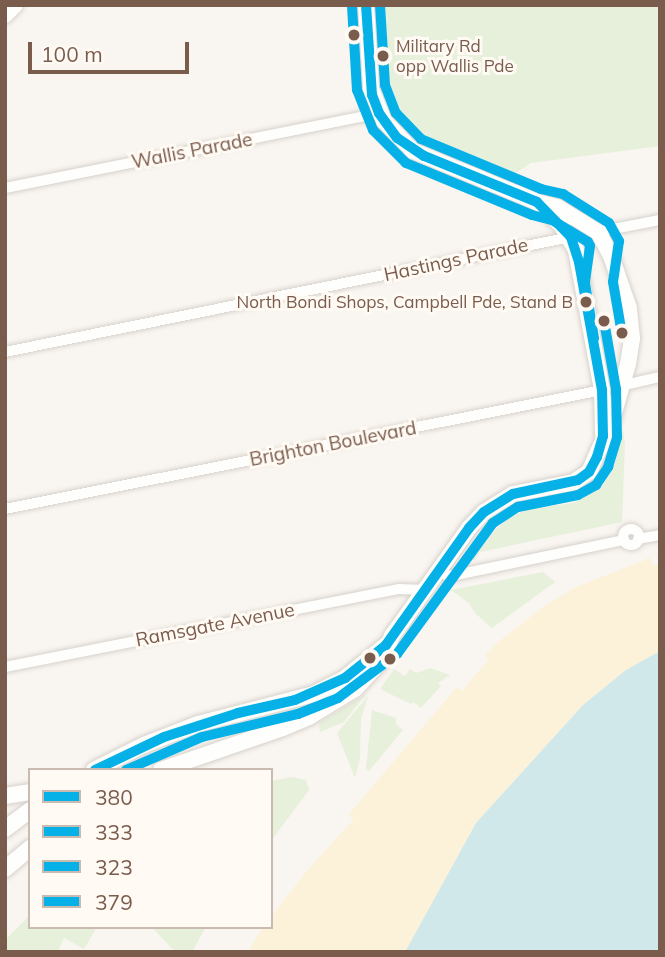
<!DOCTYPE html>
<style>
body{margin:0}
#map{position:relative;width:665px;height:957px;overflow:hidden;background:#f9f5f0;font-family:Mulish,sans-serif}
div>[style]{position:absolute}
.green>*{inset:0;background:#e7f0db}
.sand>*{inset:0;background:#fbf2d9}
.water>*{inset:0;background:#d0e8ea}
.roads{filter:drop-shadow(0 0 2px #d7d1cb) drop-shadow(0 0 2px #d7d1cb)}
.street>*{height:10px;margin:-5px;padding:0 5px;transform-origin:5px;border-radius:5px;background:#fefefd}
.street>.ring{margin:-5px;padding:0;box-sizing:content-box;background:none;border:10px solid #fefefd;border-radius:50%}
.secondary>*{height:16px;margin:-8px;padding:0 8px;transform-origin:8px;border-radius:8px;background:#fefefd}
.bus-1>*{height:10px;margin:-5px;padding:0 5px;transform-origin:5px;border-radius:5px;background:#06b1e7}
.bus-2>*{height:10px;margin:-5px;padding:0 5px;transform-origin:5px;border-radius:5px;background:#06b1e7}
.bus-3>*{height:10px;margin:-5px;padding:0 5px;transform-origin:5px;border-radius:5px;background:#06b1e7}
.bus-4>*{height:10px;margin:-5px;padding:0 5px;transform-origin:5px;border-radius:5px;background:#06b1e7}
.dots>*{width:19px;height:19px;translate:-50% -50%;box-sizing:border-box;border:4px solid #fffaf3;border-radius:50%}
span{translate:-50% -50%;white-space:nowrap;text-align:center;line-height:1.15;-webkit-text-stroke:6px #fffaf3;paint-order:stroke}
.bus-label{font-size:17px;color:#7a5c4d}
.left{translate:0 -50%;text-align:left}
.right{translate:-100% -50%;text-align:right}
.street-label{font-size:19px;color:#7a5c4d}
.frame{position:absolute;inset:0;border:7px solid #7a5c4d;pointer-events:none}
.legend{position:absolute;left:28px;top:768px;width:245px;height:161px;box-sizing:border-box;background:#fffaf3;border:2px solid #cabbb1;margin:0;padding:9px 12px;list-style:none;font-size:21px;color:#7a5c4d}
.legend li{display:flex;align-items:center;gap:14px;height:35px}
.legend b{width:35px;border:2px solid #cabbb1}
.scale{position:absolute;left:28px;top:42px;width:161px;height:32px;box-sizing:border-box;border:4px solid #7a5c4d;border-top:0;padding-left:9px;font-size:21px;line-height:24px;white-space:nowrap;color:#7a5c4d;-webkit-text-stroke:5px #fffaf3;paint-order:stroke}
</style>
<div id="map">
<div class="green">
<i style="clip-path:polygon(381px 5px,660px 5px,660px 146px,531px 163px,511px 176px,419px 141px,398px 120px,390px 107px)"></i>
<i style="clip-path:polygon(623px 429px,625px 444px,622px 522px,480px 552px,475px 560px,469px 560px,482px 542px,510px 517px,529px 509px,573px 503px,601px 488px,615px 464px)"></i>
<i style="clip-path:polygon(543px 572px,555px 582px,492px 628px,475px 613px,469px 603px,451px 590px)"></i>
<i style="clip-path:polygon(430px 668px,450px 675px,438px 683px,441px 686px,421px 708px,414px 702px,411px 704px,380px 689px,394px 669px,405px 676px,410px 669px,416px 673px)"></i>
<i style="clip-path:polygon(366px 694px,344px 722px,320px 732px,319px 723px)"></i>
<i style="clip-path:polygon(368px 696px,361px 719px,360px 758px,355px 778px,337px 733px)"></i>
<i style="clip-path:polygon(372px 710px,396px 718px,396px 724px,403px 730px,369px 771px,366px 768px)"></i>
<i style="clip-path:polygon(292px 777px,306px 780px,309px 790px,271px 841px,271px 781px)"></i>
<i style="clip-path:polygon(30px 915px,30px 927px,97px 927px,84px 949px,64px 938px,58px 952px,5px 952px,5px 940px)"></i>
<i style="clip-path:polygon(152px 927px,206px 927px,192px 952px,179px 952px,172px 949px)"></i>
</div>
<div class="sand">
<i style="clip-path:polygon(650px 558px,653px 566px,660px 564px,660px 651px,626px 670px,583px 705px,476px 823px,405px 952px,248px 952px,263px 927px,271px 927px,271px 917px,305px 873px,354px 819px,349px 814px,457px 687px,462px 691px,489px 659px,485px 655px,497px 643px,543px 607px,576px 587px)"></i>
</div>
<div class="water">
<i style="clip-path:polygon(660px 651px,660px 952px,405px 952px,476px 823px,583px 705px,626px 670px)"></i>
</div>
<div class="roads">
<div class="street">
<i style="left:5px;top:188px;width:381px;rotate:-11.3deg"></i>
<i style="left:598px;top:232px;width:63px;rotate:-11deg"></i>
<i style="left:5px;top:352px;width:578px;rotate:-11.49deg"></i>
<i style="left:620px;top:386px;width:41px;rotate:-12.7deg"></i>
<i style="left:5px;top:509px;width:609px;rotate:-11.27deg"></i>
<i class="ring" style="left:623px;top:529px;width:6px;height:6px"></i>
<i style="left:638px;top:539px;width:22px;rotate:-10deg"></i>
<i style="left:438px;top:573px;width:13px;rotate:13deg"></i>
<i style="left:451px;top:576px;width:177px;rotate:-11.8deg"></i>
<i style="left:5px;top:667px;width:402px;rotate:-11.2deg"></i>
<i style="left:399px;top:589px;width:26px;rotate:2deg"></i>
</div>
<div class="secondary">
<i style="left:5px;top:15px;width:14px;rotate:-45deg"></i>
<i style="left:539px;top:204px;width:30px;rotate:44deg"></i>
<i style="left:561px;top:225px;width:29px;rotate:59deg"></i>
<i style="left:576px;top:250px;width:142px;rotate:79.5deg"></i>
<i style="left:602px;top:390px;width:45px;rotate:88.7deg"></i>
<i style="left:94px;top:770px;width:56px;rotate:-26.6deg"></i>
<i style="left:144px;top:745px;width:58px;rotate:-21.3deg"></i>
<i style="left:198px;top:724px;width:120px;rotate:-14.5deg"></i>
<i style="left:314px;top:694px;width:35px;rotate:-27deg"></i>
<i style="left:345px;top:678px;width:53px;rotate:-38.8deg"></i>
<i style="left:161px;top:770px;width:129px;rotate:-19deg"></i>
<i style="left:283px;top:728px;width:28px;rotate:-23deg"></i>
<i style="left:309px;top:717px;width:54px;rotate:-31.3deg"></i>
<i style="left:355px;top:689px;width:41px;rotate:-47deg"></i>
<i style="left:383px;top:659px;width:25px;rotate:-69deg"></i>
<i style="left:392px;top:636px;width:133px;rotate:-54.5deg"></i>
<i style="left:469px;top:528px;width:22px;rotate:-47deg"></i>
<i style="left:484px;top:512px;width:34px;rotate:-32deg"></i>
<i style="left:513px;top:494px;width:62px;rotate:-11.1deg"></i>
<i style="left:574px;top:482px;width:18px;rotate:-34deg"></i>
<i style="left:589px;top:472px;width:57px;rotate:-66.1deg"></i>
<i style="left:612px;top:420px;width:58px;rotate:-74.1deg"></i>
<i style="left:628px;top:364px;width:26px;rotate:-81deg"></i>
<i style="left:632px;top:338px;width:30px;rotate:-96deg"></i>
<i style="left:629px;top:308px;width:55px;rotate:-109.1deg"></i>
<i style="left:611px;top:256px;width:27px;rotate:-118deg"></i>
<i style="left:598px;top:232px;width:48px;rotate:-148.6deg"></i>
<i style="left:557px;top:207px;width:21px;rotate:-166deg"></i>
<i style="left:537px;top:202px;width:134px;rotate:-157.6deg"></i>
<i style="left:413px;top:151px;width:42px;rotate:-134deg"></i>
<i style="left:384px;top:121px;width:35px;rotate:-112deg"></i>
<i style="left:371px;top:88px;width:83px;rotate:-93.4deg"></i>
<i style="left:5px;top:796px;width:25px;rotate:-9deg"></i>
<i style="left:5px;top:829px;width:31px;rotate:-37deg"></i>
<i style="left:5px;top:869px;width:33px;rotate:-40deg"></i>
</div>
</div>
<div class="bus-1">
<i style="left:95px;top:770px;width:76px;rotate:-25.6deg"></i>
<i style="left:164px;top:737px;width:78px;rotate:-18deg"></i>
<i style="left:238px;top:713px;width:58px;rotate:-12.8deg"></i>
<i style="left:295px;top:700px;width:55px;rotate:-23.7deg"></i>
<i style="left:345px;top:678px;width:53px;rotate:-38.8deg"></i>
<i style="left:386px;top:645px;width:143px;rotate:-54.6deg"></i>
<i style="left:469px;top:528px;width:22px;rotate:-47deg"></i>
<i style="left:484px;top:512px;width:34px;rotate:-32deg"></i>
<i style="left:513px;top:494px;width:66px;rotate:-12.2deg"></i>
<i style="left:578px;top:480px;width:14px;rotate:-36deg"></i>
<i style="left:589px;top:472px;width:17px;rotate:-62deg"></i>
<i style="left:597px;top:457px;width:22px;rotate:-74deg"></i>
<i style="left:603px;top:436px;width:46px;rotate:-91.2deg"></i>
<i style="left:602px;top:390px;width:130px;rotate:-100.2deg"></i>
<i style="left:579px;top:262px;width:26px;rotate:-108deg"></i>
<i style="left:571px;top:237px;width:49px;rotate:-134.2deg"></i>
<i style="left:537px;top:202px;width:122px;rotate:-157.8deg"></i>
<i style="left:424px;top:156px;width:32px;rotate:-146deg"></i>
<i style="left:397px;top:138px;width:31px;rotate:-126deg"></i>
<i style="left:379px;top:113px;width:19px;rotate:-111deg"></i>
<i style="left:372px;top:95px;width:90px;rotate:-93.8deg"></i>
</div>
<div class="bus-2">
<i style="left:126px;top:770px;width:83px;rotate:-23.5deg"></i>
<i style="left:202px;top:737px;width:99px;rotate:-13.5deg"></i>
<i style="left:298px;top:714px;width:43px;rotate:-21.8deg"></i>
<i style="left:338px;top:698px;width:74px;rotate:-36.7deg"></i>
<i style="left:397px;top:654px;width:162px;rotate:-53.8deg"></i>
<i style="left:493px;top:523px;width:30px;rotate:-33deg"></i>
<i style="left:518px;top:507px;width:61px;rotate:-11.3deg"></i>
<i style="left:578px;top:495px;width:21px;rotate:-29deg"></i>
<i style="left:596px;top:485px;width:22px;rotate:-56deg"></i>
<i style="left:608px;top:467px;width:31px;rotate:-73deg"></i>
<i style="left:617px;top:437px;width:48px;rotate:-91.2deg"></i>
<i style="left:616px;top:389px;width:69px;rotate:-100deg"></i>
</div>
<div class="bus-3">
<i style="left:352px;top:6px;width:84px;rotate:86.6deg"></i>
<i style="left:357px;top:90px;width:43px;rotate:68.2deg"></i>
<i style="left:373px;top:130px;width:47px;rotate:45deg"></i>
<i style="left:406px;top:163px;width:136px;rotate:22.4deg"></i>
<i style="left:532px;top:215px;width:21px;rotate:14deg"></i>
<i style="left:552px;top:220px;width:42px;rotate:31.4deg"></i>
<i style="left:588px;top:242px;width:4px;rotate:63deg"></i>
<i style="left:590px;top:246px;width:37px;rotate:98deg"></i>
<i style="left:585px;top:283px;width:56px;rotate:80.7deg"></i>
</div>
<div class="bus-4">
<i style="left:380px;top:5px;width:80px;rotate:86.4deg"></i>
<i style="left:385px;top:85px;width:30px;rotate:69deg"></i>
<i style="left:396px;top:113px;width:36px;rotate:46deg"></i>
<i style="left:421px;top:139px;width:130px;rotate:22.6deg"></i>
<i style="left:541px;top:189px;width:23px;rotate:13deg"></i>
<i style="left:563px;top:194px;width:54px;rotate:32.2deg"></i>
<i style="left:609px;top:223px;width:21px;rotate:61deg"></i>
<i style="left:619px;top:241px;width:41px;rotate:98.3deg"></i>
<i style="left:613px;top:282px;width:53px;rotate:80.2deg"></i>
</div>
<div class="dots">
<i style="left:354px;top:35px;background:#7a5c4d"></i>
<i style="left:383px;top:56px;background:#7a5c4d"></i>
<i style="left:586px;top:302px;background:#7a5c4d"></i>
<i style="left:604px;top:321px;background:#7a5c4d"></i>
<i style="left:622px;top:333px;background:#7a5c4d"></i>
<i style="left:370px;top:658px;background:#7a5c4d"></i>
<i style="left:390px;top:659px;background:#7a5c4d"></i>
</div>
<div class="bus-label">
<span class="left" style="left:396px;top:56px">Military Rd<br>opp Wallis Pde</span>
<span class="right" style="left:573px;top:302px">North Bondi Shops, Campbell Pde, Stand B</span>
</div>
<div class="street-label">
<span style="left:192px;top:151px;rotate:-11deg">Wallis Parade</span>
<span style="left:456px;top:260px;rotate:-12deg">Hastings Parade</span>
<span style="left:333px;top:444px;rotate:-11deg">Brighton Boulevard</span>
<span style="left:215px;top:625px;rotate:-11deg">Ramsgate Avenue</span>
</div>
<div class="frame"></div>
<ul class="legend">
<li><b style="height:9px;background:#06b1e7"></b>380</li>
<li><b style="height:9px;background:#06b1e7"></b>333</li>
<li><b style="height:9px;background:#06b1e7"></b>323</li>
<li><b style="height:9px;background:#06b1e7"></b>379</li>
</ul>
<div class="scale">100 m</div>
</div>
